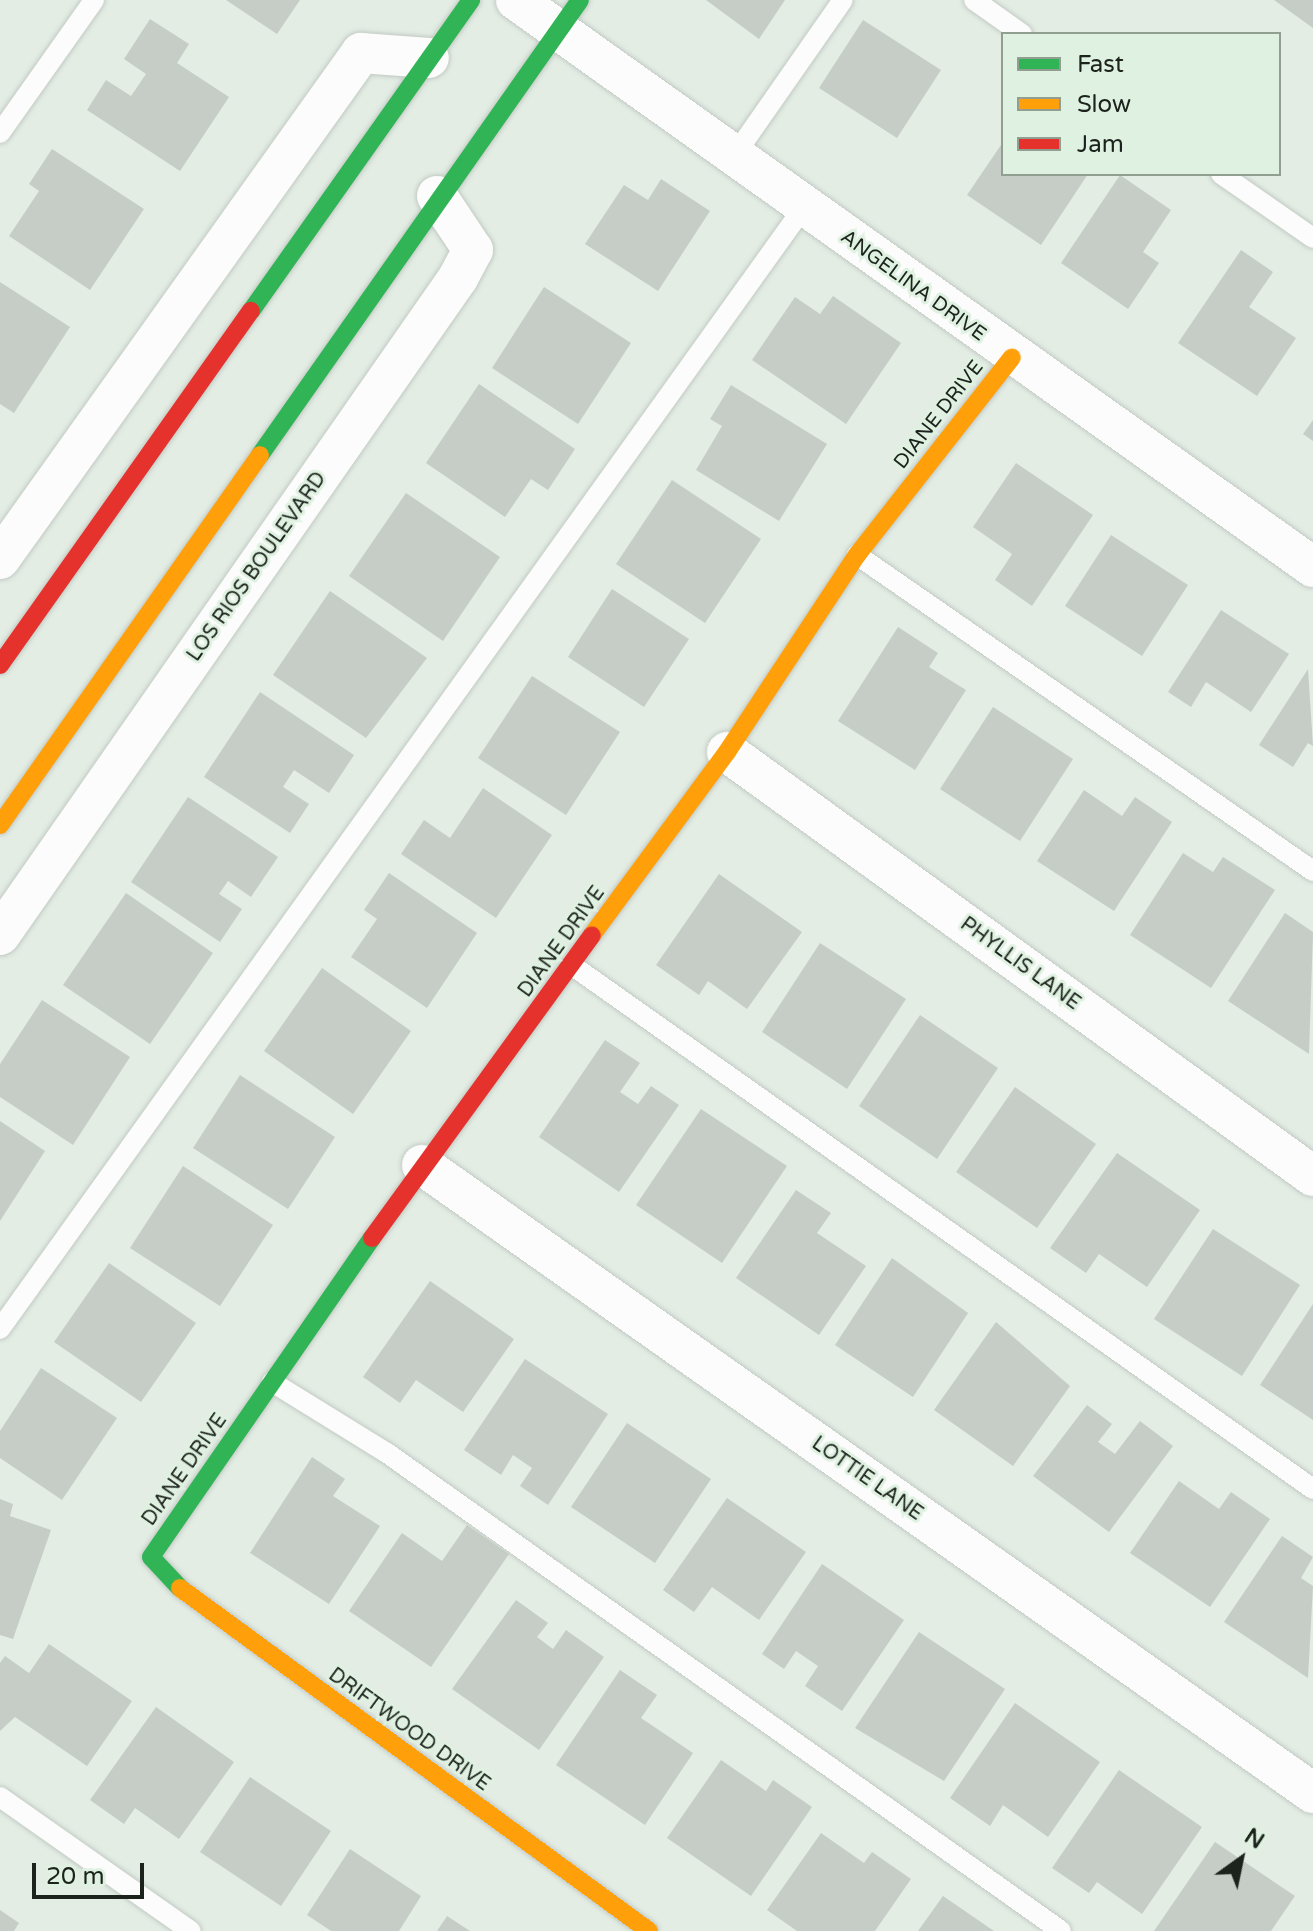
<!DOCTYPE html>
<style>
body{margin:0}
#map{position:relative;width:1313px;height:1931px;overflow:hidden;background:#e3ede4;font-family:"Varela Round",sans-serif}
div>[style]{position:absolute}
.building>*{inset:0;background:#c6cdc6}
.roads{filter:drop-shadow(0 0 2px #c2cac3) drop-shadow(0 0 2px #c2cac3)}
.lane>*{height:20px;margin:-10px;padding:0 10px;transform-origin:10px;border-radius:10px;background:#fbfcfb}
.street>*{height:40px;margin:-20px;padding:0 20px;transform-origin:20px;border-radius:20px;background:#fbfcfb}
.fast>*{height:18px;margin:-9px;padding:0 9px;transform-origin:9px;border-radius:9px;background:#30b455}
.slow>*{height:18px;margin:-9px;padding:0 9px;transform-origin:9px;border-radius:9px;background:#ff9f0a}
.jam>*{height:18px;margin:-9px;padding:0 9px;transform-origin:9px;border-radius:9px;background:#e5322d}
span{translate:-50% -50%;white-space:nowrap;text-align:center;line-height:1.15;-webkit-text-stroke:6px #dff1e0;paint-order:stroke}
.street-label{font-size:20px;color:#1c221c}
.legend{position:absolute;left:1001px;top:32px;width:280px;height:144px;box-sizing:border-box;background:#dff1e0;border:2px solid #919e92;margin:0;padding:10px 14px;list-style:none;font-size:24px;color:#1c221c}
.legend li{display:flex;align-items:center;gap:16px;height:40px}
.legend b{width:40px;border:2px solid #919e92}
.north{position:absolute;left:1201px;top:1819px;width:80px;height:80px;-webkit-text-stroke:6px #dff1e0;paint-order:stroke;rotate:33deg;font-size:22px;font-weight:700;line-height:32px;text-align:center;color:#1c221c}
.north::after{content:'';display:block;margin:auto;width:28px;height:36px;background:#1c221c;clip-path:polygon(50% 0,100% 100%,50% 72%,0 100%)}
.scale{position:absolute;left:32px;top:1863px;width:112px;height:36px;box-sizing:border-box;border:4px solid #1c221c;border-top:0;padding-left:10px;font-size:24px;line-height:28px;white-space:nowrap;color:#1c221c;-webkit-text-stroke:6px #dff1e0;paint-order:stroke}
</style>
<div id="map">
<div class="building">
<i style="clip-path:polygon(226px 0,300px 0,277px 34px)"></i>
<i style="clip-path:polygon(706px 0,785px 0,759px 39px)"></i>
<i style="clip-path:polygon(1274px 0,1313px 0,1313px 28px)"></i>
<i style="clip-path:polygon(150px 19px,189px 44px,177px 63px,229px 97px,180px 171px,87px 110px,106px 80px,131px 96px,146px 74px,124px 59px)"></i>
<i style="clip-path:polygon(863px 20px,941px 70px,897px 138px,819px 88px)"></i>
<i style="clip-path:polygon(1003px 142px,1003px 174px,1088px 174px,1041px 245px,967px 195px)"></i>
<i style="clip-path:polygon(52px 149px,144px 209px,90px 290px,9px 236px,39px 191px,29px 184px)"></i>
<i style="clip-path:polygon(1120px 175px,1171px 210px,1143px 252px,1159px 263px,1128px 309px,1061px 263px)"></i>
<i style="clip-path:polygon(661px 179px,710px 211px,658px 291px,585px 244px,624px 185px,648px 200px)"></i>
<i style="clip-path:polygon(1241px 250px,1273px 272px,1249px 307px,1296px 338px,1257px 396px,1178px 343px)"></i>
<i style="clip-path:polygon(0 282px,70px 327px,14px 413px,0 404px)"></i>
<i style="clip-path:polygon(544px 287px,631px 343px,578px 424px,492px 368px)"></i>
<i style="clip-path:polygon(833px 296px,901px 343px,846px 424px,752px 360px,795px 297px,820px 314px)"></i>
<i style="clip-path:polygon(479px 384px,575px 449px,548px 490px,531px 479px,505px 517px,426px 463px)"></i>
<i style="clip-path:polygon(731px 385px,827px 444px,779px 521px,696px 470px,722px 426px,710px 419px)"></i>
<i style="clip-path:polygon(1313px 420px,1313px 441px,1303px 434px)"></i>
<i style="clip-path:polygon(1016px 463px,1093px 515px,1032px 606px,995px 580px,1012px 554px,973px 527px)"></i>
<i style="clip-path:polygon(672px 480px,761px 539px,705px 623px,616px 564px)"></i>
<i style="clip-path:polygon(406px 493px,500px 557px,443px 641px,349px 576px)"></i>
<i style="clip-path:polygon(1111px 535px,1188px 585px,1142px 656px,1065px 606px)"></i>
<i style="clip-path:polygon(612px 589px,689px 639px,644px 707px,568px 657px)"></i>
<i style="clip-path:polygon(330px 591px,427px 658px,366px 738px,273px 675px)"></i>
<i style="clip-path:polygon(1221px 610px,1289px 654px,1251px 712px,1206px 682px,1191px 707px,1168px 692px)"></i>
<i style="clip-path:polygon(898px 627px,938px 653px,929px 667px,966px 690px,915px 770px,838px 721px)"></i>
<i style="clip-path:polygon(1308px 669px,1313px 746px,1308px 743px,1293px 767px,1259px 745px)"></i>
<i style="clip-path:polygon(532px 676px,620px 732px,566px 815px,478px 758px)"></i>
<i style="clip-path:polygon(260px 692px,354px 755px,329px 793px,294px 770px,283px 787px,309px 804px,290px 833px,204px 777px)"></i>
<i style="clip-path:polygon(993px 707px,1073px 759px,1020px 841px,940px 789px)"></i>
<i style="clip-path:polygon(483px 788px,552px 835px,496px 918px,401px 854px,424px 820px,450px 838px)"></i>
<i style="clip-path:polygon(1084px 790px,1122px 816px,1135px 797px,1172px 822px,1114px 911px,1037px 861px)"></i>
<i style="clip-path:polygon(188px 797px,278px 857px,251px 897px,228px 881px,219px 894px,242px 909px,220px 942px,131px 882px)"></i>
<i style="clip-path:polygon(1183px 853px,1213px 872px,1223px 857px,1275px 890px,1211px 988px,1130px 935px)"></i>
<i style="clip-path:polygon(389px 873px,477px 933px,427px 1008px,351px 957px,377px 919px,364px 910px)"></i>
<i style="clip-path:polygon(719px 874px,802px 932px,747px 1009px,708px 981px,699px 995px,656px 965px)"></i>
<i style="clip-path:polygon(126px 893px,213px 953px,150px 1044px,63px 985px)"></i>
<i style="clip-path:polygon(1285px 913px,1313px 932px,1309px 1054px,1228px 1001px)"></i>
<i style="clip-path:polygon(820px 943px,906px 999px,847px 1089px,762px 1032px)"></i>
<i style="clip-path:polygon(322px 968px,411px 1031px,353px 1114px,264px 1051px)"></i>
<i style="clip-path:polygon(42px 1000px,130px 1057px,73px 1145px,0 1097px,0 1064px)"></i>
<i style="clip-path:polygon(920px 1015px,998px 1068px,937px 1159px,859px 1106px)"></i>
<i style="clip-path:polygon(605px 1040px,640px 1063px,620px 1092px,638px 1104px,651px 1086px,679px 1105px,619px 1192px,539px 1137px)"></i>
<i style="clip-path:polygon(240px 1075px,335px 1137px,288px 1209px,193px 1148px)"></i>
<i style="clip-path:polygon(1015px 1087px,1096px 1144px,1037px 1228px,956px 1172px)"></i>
<i style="clip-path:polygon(701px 1109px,787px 1166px,722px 1263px,636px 1205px)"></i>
<i style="clip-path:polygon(0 1121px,45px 1151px,0 1221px)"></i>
<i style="clip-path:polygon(1117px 1153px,1200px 1210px,1147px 1287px,1099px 1254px,1086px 1273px,1050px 1248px)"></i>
<i style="clip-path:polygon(183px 1166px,273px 1225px,220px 1306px,130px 1248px)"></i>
<i style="clip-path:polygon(796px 1190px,831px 1213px,817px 1233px,866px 1266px,819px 1335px,736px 1278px)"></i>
<i style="clip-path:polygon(1213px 1229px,1300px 1285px,1242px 1376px,1154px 1319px)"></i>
<i style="clip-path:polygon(892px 1258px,968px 1313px,913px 1397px,835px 1345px)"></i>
<i style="clip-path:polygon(109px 1263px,196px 1323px,141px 1402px,54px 1342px)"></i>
<i style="clip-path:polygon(430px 1281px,514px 1339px,463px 1412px,416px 1380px,400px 1403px,363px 1377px)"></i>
<i style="clip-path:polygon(1313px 1304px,1313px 1420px,1260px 1385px)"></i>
<i style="clip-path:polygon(996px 1322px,1070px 1386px,1013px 1466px,934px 1410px)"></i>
<i style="clip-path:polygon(525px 1359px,608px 1414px,548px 1505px,520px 1486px,532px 1468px,513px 1455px,501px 1475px,464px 1450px)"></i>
<i style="clip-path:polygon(41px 1368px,117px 1418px,62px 1500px,0 1458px,0 1431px)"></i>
<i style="clip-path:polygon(1087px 1405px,1112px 1424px,1098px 1442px,1115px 1454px,1140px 1421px,1173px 1446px,1109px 1532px,1033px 1476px)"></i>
<i style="clip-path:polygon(627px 1423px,711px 1479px,655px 1563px,571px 1507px)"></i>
<i style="clip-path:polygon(312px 1457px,345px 1479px,333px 1496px,380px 1526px,329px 1604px,250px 1553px)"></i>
<i style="clip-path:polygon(1179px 1481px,1219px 1509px,1231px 1492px,1270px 1519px,1210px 1607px,1130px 1553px)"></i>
<i style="clip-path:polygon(727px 1498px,806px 1552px,759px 1620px,712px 1587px,694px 1612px,663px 1590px)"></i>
<i style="clip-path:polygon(0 1499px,13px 1504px,10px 1516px,51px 1530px,13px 1639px,0 1635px)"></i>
<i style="clip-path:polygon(467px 1525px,509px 1554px,431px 1667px,349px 1611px,402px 1533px,442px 1561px)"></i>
<i style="clip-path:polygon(1282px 1536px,1313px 1557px,1301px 1578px,1313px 1586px,1308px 1678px,1224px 1622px)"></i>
<i style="clip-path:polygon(822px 1564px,904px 1620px,842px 1711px,805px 1686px,818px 1666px,796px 1651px,784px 1669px,762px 1654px)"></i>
<i style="clip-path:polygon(516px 1600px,548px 1623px,537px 1637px,553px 1649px,566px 1630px,604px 1657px,539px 1750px,452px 1689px)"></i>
<i style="clip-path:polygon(919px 1632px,1005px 1689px,944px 1781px,855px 1728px)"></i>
<i style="clip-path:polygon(49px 1644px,132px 1701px,87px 1766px,15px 1717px,0 1731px,0 1663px,5px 1656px,29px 1673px)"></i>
<i style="clip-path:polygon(620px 1670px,657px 1695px,641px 1718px,693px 1753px,645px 1825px,556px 1765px)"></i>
<i style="clip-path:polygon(1015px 1703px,1100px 1762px,1048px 1837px,1003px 1805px,990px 1826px,950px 1798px)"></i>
<i style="clip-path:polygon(156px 1707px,234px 1762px,179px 1839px,135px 1808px,124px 1824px,90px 1800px)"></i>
<i style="clip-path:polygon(721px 1760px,766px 1791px,773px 1780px,812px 1807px,751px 1896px,667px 1838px)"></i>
<i style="clip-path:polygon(1119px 1770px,1202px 1827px,1142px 1914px,1097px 1882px,1089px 1893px,1052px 1868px)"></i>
<i style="clip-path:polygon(250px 1777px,331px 1831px,281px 1906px,200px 1852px)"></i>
<i style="clip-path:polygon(821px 1833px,864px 1863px,872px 1852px,911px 1879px,875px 1931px,797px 1931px,767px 1910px)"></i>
<i style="clip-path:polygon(1215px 1842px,1295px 1896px,1271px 1931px,1154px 1931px)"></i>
<i style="clip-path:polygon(350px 1849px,421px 1896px,399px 1931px,331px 1931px,307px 1915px)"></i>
<i style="clip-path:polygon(943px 1896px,994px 1931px,918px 1931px)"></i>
<i style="clip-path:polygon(0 1910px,19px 1923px,14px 1931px,0 1931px)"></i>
<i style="clip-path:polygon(447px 1916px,470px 1931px,437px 1931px)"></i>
</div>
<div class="roads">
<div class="lane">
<i style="left:974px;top:0;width:59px;rotate:35.3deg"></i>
<i style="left:0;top:133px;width:163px;rotate:-54.7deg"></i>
<i style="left:734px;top:156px;width:190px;rotate:-55.1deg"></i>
<i style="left:1221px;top:174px;width:112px;rotate:34.8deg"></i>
<i style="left:857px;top:555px;width:555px;rotate:34.72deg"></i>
<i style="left:573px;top:966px;width:906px;rotate:35.25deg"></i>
<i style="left:0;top:1329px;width:1380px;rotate:-54.38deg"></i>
<i style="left:272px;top:1382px;width:135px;rotate:31.7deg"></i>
<i style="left:387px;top:1453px;width:826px;rotate:35.34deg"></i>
<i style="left:0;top:1797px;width:233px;rotate:35.1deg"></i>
</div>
<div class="street">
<i style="left:516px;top:0;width:978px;rotate:35.43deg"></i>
<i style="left:0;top:559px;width:622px;rotate:-54.49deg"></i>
<i style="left:361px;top:53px;width:68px;rotate:4.2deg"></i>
<i style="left:727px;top:752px;width:723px;rotate:35.89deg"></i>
<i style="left:0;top:935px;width:801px;rotate:-55.12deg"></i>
<i style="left:458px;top:278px;width:32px;rotate:-62deg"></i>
<i style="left:473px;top:250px;width:65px;rotate:-123.7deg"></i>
<i style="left:422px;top:1165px;width:1090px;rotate:35.18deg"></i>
</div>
<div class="fast">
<i style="left:251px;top:311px;width:381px;rotate:-54.7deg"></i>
<i style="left:260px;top:455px;width:556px;rotate:-54.88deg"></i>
<i style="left:180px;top:1588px;width:42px;rotate:-133.1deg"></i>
<i style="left:151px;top:1557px;width:388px;rotate:-55.3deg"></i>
</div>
<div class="slow">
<i style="left:0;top:825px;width:452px;rotate:-54.9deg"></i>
<i style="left:592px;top:935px;width:227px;rotate:-53.6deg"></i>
<i style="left:727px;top:752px;width:236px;rotate:-56.6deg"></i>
<i style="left:857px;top:555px;width:251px;rotate:-51.9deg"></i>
<i style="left:180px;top:1588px;width:581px;rotate:36.18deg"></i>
</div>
<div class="jam">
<i style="left:0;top:665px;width:434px;rotate:-54.7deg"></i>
<i style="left:372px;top:1238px;width:374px;rotate:-54deg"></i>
</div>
</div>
<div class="street-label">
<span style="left:913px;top:286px;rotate:36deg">ANGELINA DRIVE</span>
<span style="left:939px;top:415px;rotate:-52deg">DIANE DRIVE</span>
<span style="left:257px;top:567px;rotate:-55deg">LOS RIOS BOULEVARD</span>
<span style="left:562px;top:942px;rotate:-54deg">DIANE DRIVE</span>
<span style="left:1020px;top:964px;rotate:36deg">PHYLLIS LANE</span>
<span style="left:185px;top:1470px;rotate:-55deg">DIANE DRIVE</span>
<span style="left:867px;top:1479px;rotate:35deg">LOTTIE LANE</span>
<span style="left:409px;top:1730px;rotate:36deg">DRIFTWOOD DRIVE</span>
</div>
<ul class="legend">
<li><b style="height:10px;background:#30b455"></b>Fast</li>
<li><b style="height:10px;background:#ff9f0a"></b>Slow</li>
<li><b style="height:10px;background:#e5322d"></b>Jam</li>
</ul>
<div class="north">N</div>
<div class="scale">20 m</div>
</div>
